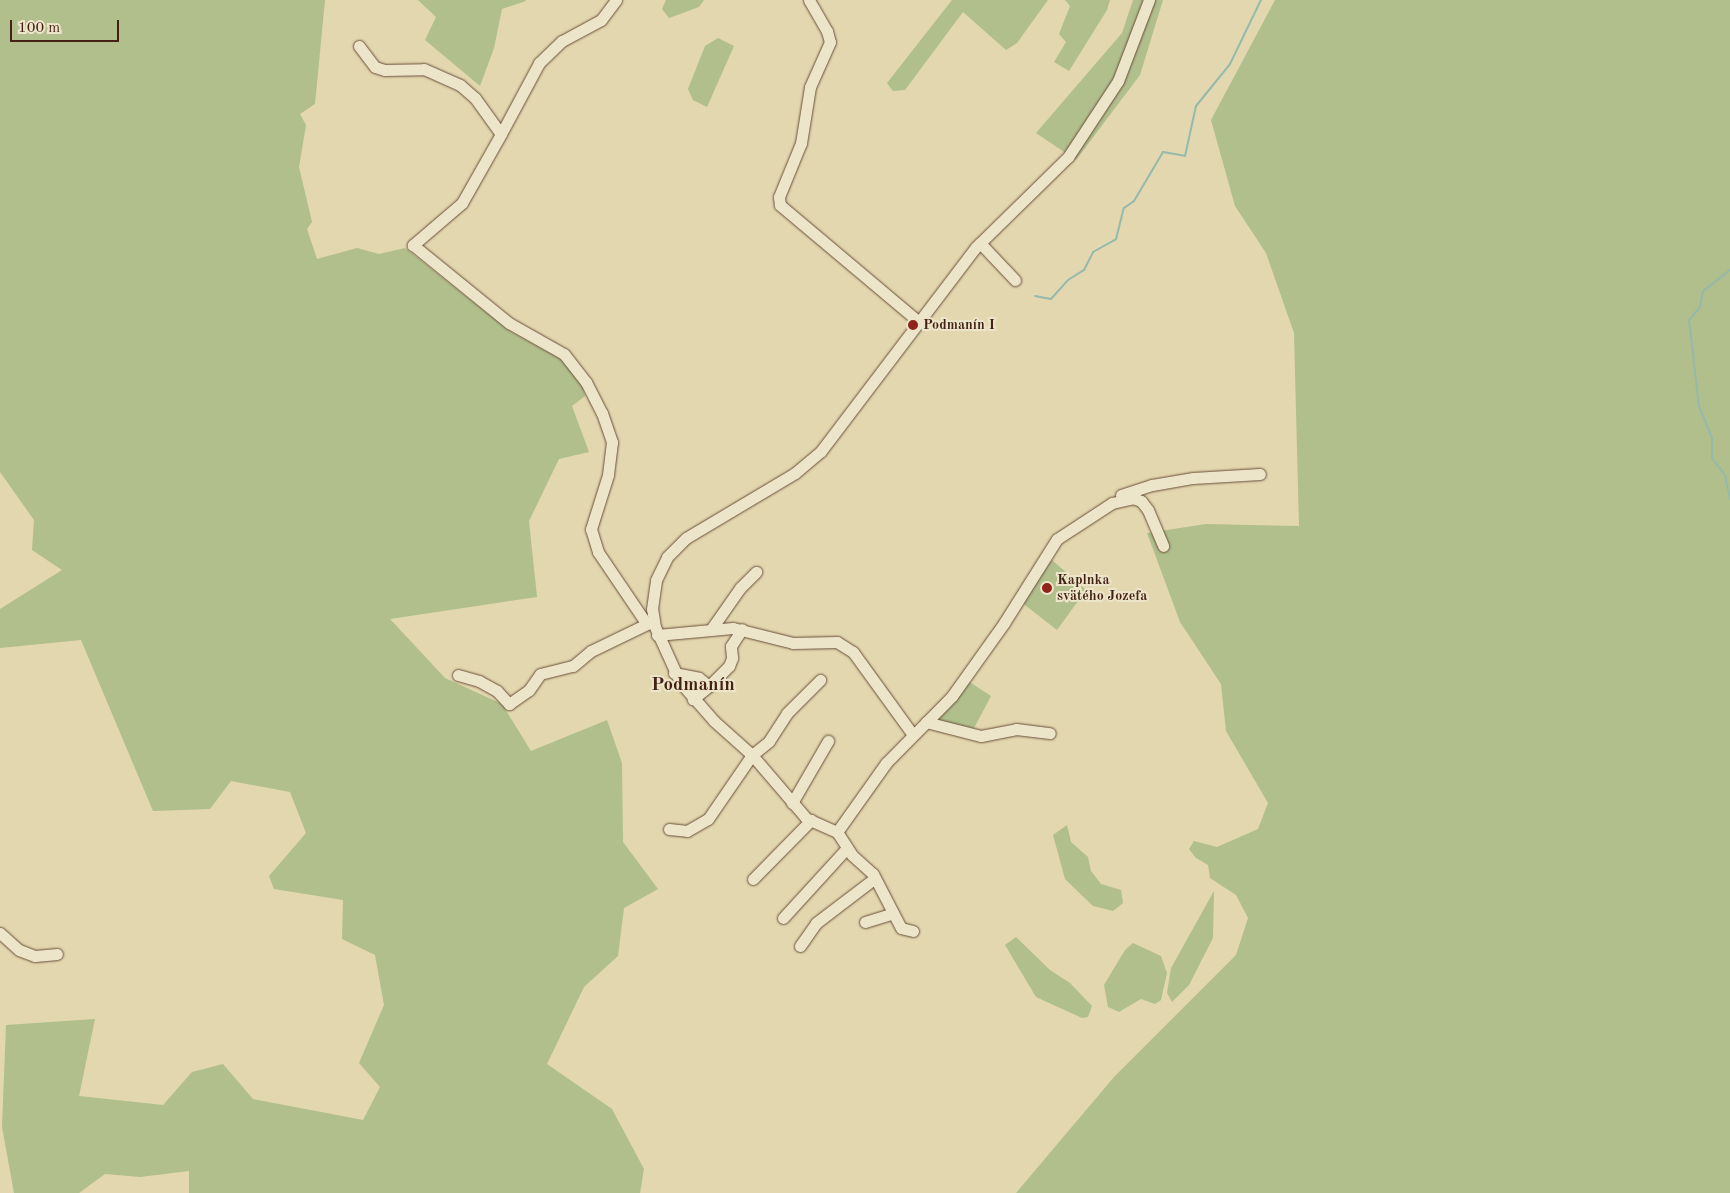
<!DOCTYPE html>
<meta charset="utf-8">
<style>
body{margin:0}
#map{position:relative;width:1730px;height:1193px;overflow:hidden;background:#e2d7ae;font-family:"Old Standard TT",serif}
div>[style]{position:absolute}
.green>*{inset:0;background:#b0bf8c}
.stream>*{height:2px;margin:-1px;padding:0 1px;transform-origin:1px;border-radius:1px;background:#95baab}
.roads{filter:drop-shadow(0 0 1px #6b4e3a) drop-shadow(0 0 1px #6b4e3a)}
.minor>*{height:11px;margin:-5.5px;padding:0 5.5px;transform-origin:5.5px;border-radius:5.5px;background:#ece5ca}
.dots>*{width:14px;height:14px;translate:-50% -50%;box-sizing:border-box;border:2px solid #ece5ca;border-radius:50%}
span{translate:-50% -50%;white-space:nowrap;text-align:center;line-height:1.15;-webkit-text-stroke:4px #ece5ca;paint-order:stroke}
.poi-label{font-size:14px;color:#432114;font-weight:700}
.left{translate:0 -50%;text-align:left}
.district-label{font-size:19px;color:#432114;font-weight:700}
.scale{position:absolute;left:10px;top:20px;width:109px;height:22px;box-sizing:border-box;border:2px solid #432114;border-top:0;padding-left:6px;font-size:15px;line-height:18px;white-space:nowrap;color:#432114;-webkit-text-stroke:4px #ece5ca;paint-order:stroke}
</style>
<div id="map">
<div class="green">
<i style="clip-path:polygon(0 0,325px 0,315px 104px,300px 114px,306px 125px,299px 167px,312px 222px,307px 229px,317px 259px,357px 248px,379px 254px,405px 248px,511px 332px,562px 359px,581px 379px,585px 396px,572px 406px,589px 452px,559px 459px,529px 521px,537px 597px,390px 619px,445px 678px,502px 704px,531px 751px,607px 720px,622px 763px,623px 842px,658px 889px,624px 908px,618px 956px,584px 987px,547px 1064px,612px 1109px,644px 1169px,640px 1193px,189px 1193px,189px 1171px,140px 1177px,105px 1174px,79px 1193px,14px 1193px,2px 1127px,6px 1025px,95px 1019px,79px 1096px,163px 1105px,192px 1072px,223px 1064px,253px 1099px,363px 1120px,380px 1087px,359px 1063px,384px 1005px,375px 955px,342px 939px,343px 900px,274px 889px,269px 876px,306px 833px,290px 792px,231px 781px,210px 809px,153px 811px,81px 640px,0 648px,0 609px,62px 570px,32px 550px,34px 520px,0 472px)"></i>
<i style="clip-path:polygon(418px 0,525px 0,526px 1px,502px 9px,494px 48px,480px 86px,425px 40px,436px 17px)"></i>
<i style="clip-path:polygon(666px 0,704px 0,699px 7px,669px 18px,662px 9px)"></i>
<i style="clip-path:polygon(952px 0,1048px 0,1017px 43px,1006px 50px,963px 12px,905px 90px,893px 91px,887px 83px)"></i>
<i style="clip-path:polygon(1065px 0,1110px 0,1107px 10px,1069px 71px,1054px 62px,1066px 42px,1059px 34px,1070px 6px)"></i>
<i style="clip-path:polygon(1133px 0,1163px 0,1140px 75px,1076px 160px,1036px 133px,1122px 33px)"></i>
<i style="clip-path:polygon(1275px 0,1730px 0,1730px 1193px,1016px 1193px,1114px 1077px,1236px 955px,1248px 918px,1236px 895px,1210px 878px,1208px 865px,1196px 858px,1189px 849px,1194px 841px,1217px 847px,1258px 829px,1268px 803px,1226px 731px,1221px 684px,1180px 622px,1147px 533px,1206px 524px,1299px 526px,1294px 333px,1266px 253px,1235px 206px,1211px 120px)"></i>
<i style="clip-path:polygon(718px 38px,734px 46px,707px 107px,693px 100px,688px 89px,705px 46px)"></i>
<i style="clip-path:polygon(1052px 560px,1086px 590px,1057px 630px,1021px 602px)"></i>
<i style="clip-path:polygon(968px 681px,991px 696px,974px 728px,940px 722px,937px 718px)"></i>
<i style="clip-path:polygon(1067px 825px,1071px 842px,1088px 857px,1091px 871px,1101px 884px,1121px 890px,1123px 903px,1113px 911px,1093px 906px,1065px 879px,1053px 835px)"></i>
<i style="clip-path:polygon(1214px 891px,1213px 938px,1189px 985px,1172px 1002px,1167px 993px,1171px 968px)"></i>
<i style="clip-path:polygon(1016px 937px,1050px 970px,1070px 983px,1092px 1006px,1088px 1017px,1082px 1018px,1036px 997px,1005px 945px)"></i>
<i style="clip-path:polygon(1133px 943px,1161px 956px,1167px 973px,1161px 1000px,1155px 1004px,1141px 999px,1119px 1012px,1108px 1007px,1104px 985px,1125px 950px)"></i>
</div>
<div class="stream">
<i style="left:1730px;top:270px;width:34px;rotate:142deg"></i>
<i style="left:1703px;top:291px;width:16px;rotate:101deg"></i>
<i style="left:1700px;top:307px;width:17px;rotate:130deg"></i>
<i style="left:1689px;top:320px;width:87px;rotate:83.4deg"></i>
<i style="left:1699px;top:406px;width:35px;rotate:68deg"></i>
<i style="left:1712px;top:439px;width:19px;rotate:90deg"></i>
<i style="left:1712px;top:458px;width:21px;rotate:53deg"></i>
<i style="left:1725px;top:475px;width:25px;rotate:78deg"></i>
<i style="left:1035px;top:296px;width:16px;rotate:11deg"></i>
<i style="left:1051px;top:299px;width:25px;rotate:-48deg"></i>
<i style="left:1068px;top:280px;width:19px;rotate:-32deg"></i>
<i style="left:1084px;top:270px;width:20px;rotate:-63deg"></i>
<i style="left:1093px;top:252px;width:26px;rotate:-29deg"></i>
<i style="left:1116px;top:239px;width:32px;rotate:-76deg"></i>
<i style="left:1124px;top:208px;width:12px;rotate:-35deg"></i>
<i style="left:1134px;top:201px;width:57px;rotate:-59.4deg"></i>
<i style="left:1163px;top:152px;width:22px;rotate:10deg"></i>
<i style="left:1185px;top:156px;width:51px;rotate:-77.6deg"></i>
<i style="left:1196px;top:106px;width:54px;rotate:-51deg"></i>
<i style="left:1230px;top:64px;width:71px;rotate:-64.2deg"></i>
</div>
<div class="roads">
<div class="minor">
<i style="left:809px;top:0;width:36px;rotate:60deg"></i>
<i style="left:827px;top:31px;width:11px;rotate:75deg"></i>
<i style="left:830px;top:42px;width:49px;rotate:114deg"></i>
<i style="left:810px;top:87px;width:57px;rotate:99.1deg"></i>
<i style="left:801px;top:143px;width:58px;rotate:112.2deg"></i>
<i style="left:779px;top:197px;width:8px;rotate:83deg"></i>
<i style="left:780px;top:205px;width:183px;rotate:40.1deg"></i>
<i style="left:359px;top:46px;width:26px;rotate:53deg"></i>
<i style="left:375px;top:67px;width:10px;rotate:17deg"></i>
<i style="left:385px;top:70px;width:39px;rotate:-1deg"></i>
<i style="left:424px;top:69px;width:39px;rotate:24deg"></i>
<i style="left:460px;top:85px;width:20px;rotate:41deg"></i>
<i style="left:475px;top:98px;width:44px;rotate:54.2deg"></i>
<i style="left:501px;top:134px;width:81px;rotate:-61.8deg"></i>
<i style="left:539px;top:63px;width:32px;rotate:-44deg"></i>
<i style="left:562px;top:41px;width:44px;rotate:-28.3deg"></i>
<i style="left:601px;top:20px;width:25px;rotate:-53deg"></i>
<i style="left:501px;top:134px;width:79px;rotate:119.5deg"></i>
<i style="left:462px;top:203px;width:65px;rotate:139.4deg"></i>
<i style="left:413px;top:245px;width:124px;rotate:39.1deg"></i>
<i style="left:509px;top:323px;width:63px;rotate:29.4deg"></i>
<i style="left:564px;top:354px;width:36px;rotate:52deg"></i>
<i style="left:586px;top:382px;width:35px;rotate:63deg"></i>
<i style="left:602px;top:413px;width:31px;rotate:71deg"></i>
<i style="left:612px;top:442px;width:33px;rotate:97deg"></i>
<i style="left:608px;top:475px;width:57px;rotate:107.5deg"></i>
<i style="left:591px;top:529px;width:24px;rotate:73deg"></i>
<i style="left:598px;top:552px;width:86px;rotate:55.9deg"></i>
<i style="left:980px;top:243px;width:51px;rotate:46.6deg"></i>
<i style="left:1121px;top:495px;width:33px;rotate:-18deg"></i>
<i style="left:1152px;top:485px;width:42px;rotate:-9.7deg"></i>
<i style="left:1193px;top:478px;width:67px;rotate:-3.4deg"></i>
<i style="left:712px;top:628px;width:49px;rotate:-55deg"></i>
<i style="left:740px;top:588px;width:23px;rotate:-45deg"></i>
<i style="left:657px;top:635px;width:76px;rotate:-5.3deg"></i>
<i style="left:733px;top:628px;width:62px;rotate:14deg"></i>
<i style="left:793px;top:643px;width:44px;rotate:-1.3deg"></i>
<i style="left:837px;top:642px;width:19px;rotate:32deg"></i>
<i style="left:853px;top:652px;width:102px;rotate:54.1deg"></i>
<i style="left:674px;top:673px;width:25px;rotate:11deg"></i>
<i style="left:699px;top:678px;width:13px;rotate:39deg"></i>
<i style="left:709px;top:686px;width:21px;rotate:141deg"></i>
<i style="left:458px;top:675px;width:22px;rotate:16deg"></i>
<i style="left:479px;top:681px;width:21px;rotate:29deg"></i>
<i style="left:497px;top:691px;width:18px;rotate:47deg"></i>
<i style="left:509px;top:704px;width:24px;rotate:-35deg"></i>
<i style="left:529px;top:690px;width:19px;rotate:-55deg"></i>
<i style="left:540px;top:674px;width:34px;rotate:-14deg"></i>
<i style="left:573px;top:666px;width:23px;rotate:-40deg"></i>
<i style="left:591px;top:651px;width:69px;rotate:-25.8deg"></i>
<i style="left:709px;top:686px;width:28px;rotate:-45deg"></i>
<i style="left:729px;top:666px;width:9px;rotate:-69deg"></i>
<i style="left:732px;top:658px;width:12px;rotate:-95deg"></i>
<i style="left:731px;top:646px;width:20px;rotate:-57deg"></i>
<i style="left:926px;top:722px;width:57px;rotate:14.3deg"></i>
<i style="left:981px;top:736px;width:36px;rotate:-11deg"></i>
<i style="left:1016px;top:729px;width:34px;rotate:7deg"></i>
<i style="left:792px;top:803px;width:72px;rotate:-59.9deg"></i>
<i style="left:669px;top:829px;width:18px;rotate:6deg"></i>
<i style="left:687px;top:831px;width:24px;rotate:-30deg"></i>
<i style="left:708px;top:819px;width:78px;rotate:-55.5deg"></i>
<i style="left:752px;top:755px;width:22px;rotate:-39deg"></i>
<i style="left:769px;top:741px;width:33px;rotate:-57deg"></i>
<i style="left:787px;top:713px;width:47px;rotate:-45deg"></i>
<i style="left:837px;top:832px;width:85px;rotate:-54.6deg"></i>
<i style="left:886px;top:763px;width:94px;rotate:-45.4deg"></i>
<i style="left:952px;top:696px;width:90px;rotate:-54.5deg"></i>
<i style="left:1004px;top:623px;width:99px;rotate:-57.8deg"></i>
<i style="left:1057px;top:539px;width:66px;rotate:-33.2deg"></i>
<i style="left:1112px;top:503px;width:22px;rotate:-13deg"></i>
<i style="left:1133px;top:498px;width:9px;rotate:21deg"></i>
<i style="left:1141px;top:501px;width:11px;rotate:52deg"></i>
<i style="left:1148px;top:510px;width:39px;rotate:67deg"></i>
<i style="left:753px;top:879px;width:83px;rotate:-45.5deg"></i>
<i style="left:783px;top:918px;width:95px;rotate:-47.6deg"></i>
<i style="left:865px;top:922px;width:27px;rotate:-17deg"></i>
<i style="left:913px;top:931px;width:12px;rotate:-166deg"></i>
<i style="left:901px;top:928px;width:61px;rotate:-117.4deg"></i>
<i style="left:873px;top:874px;width:28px;rotate:-138deg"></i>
<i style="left:852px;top:855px;width:27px;rotate:-123deg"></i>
<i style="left:837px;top:832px;width:34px;rotate:-156deg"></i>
<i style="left:806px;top:818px;width:83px;rotate:-130.6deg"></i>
<i style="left:752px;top:755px;width:51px;rotate:-138.2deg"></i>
<i style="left:714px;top:721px;width:52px;rotate:-131.1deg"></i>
<i style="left:680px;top:682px;width:60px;rotate:-114.4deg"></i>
<i style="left:655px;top:627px;width:18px;rotate:-99deg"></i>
<i style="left:652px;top:609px;width:29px;rotate:-82deg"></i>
<i style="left:656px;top:580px;width:25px;rotate:-64deg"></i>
<i style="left:667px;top:557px;width:27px;rotate:-45deg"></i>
<i style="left:686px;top:538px;width:127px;rotate:-30.8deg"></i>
<i style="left:795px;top:473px;width:34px;rotate:-40deg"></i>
<i style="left:821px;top:451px;width:256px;rotate:-52.8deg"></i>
<i style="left:976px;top:247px;width:129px;rotate:-44.4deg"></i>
<i style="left:1068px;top:157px;width:91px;rotate:-56.7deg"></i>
<i style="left:1118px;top:81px;width:87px;rotate:-69.1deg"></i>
<i style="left:0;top:933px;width:25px;rotate:42deg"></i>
<i style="left:19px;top:950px;width:17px;rotate:21deg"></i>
<i style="left:35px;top:956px;width:22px;rotate:-5deg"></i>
<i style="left:800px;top:946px;width:28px;rotate:-55deg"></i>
<i style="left:816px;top:923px;width:74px;rotate:-37.3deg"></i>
</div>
</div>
<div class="dots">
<i style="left:913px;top:325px;background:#8f2418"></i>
<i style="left:1047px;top:588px;background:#8f2418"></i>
</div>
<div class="poi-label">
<span class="left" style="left:923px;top:325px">Podmanín I</span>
<span class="left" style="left:1057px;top:588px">Kaplnka<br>svätého Jozefa</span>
</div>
<div class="district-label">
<span style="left:693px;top:686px">Podmanín</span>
</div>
<div class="scale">100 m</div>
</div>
